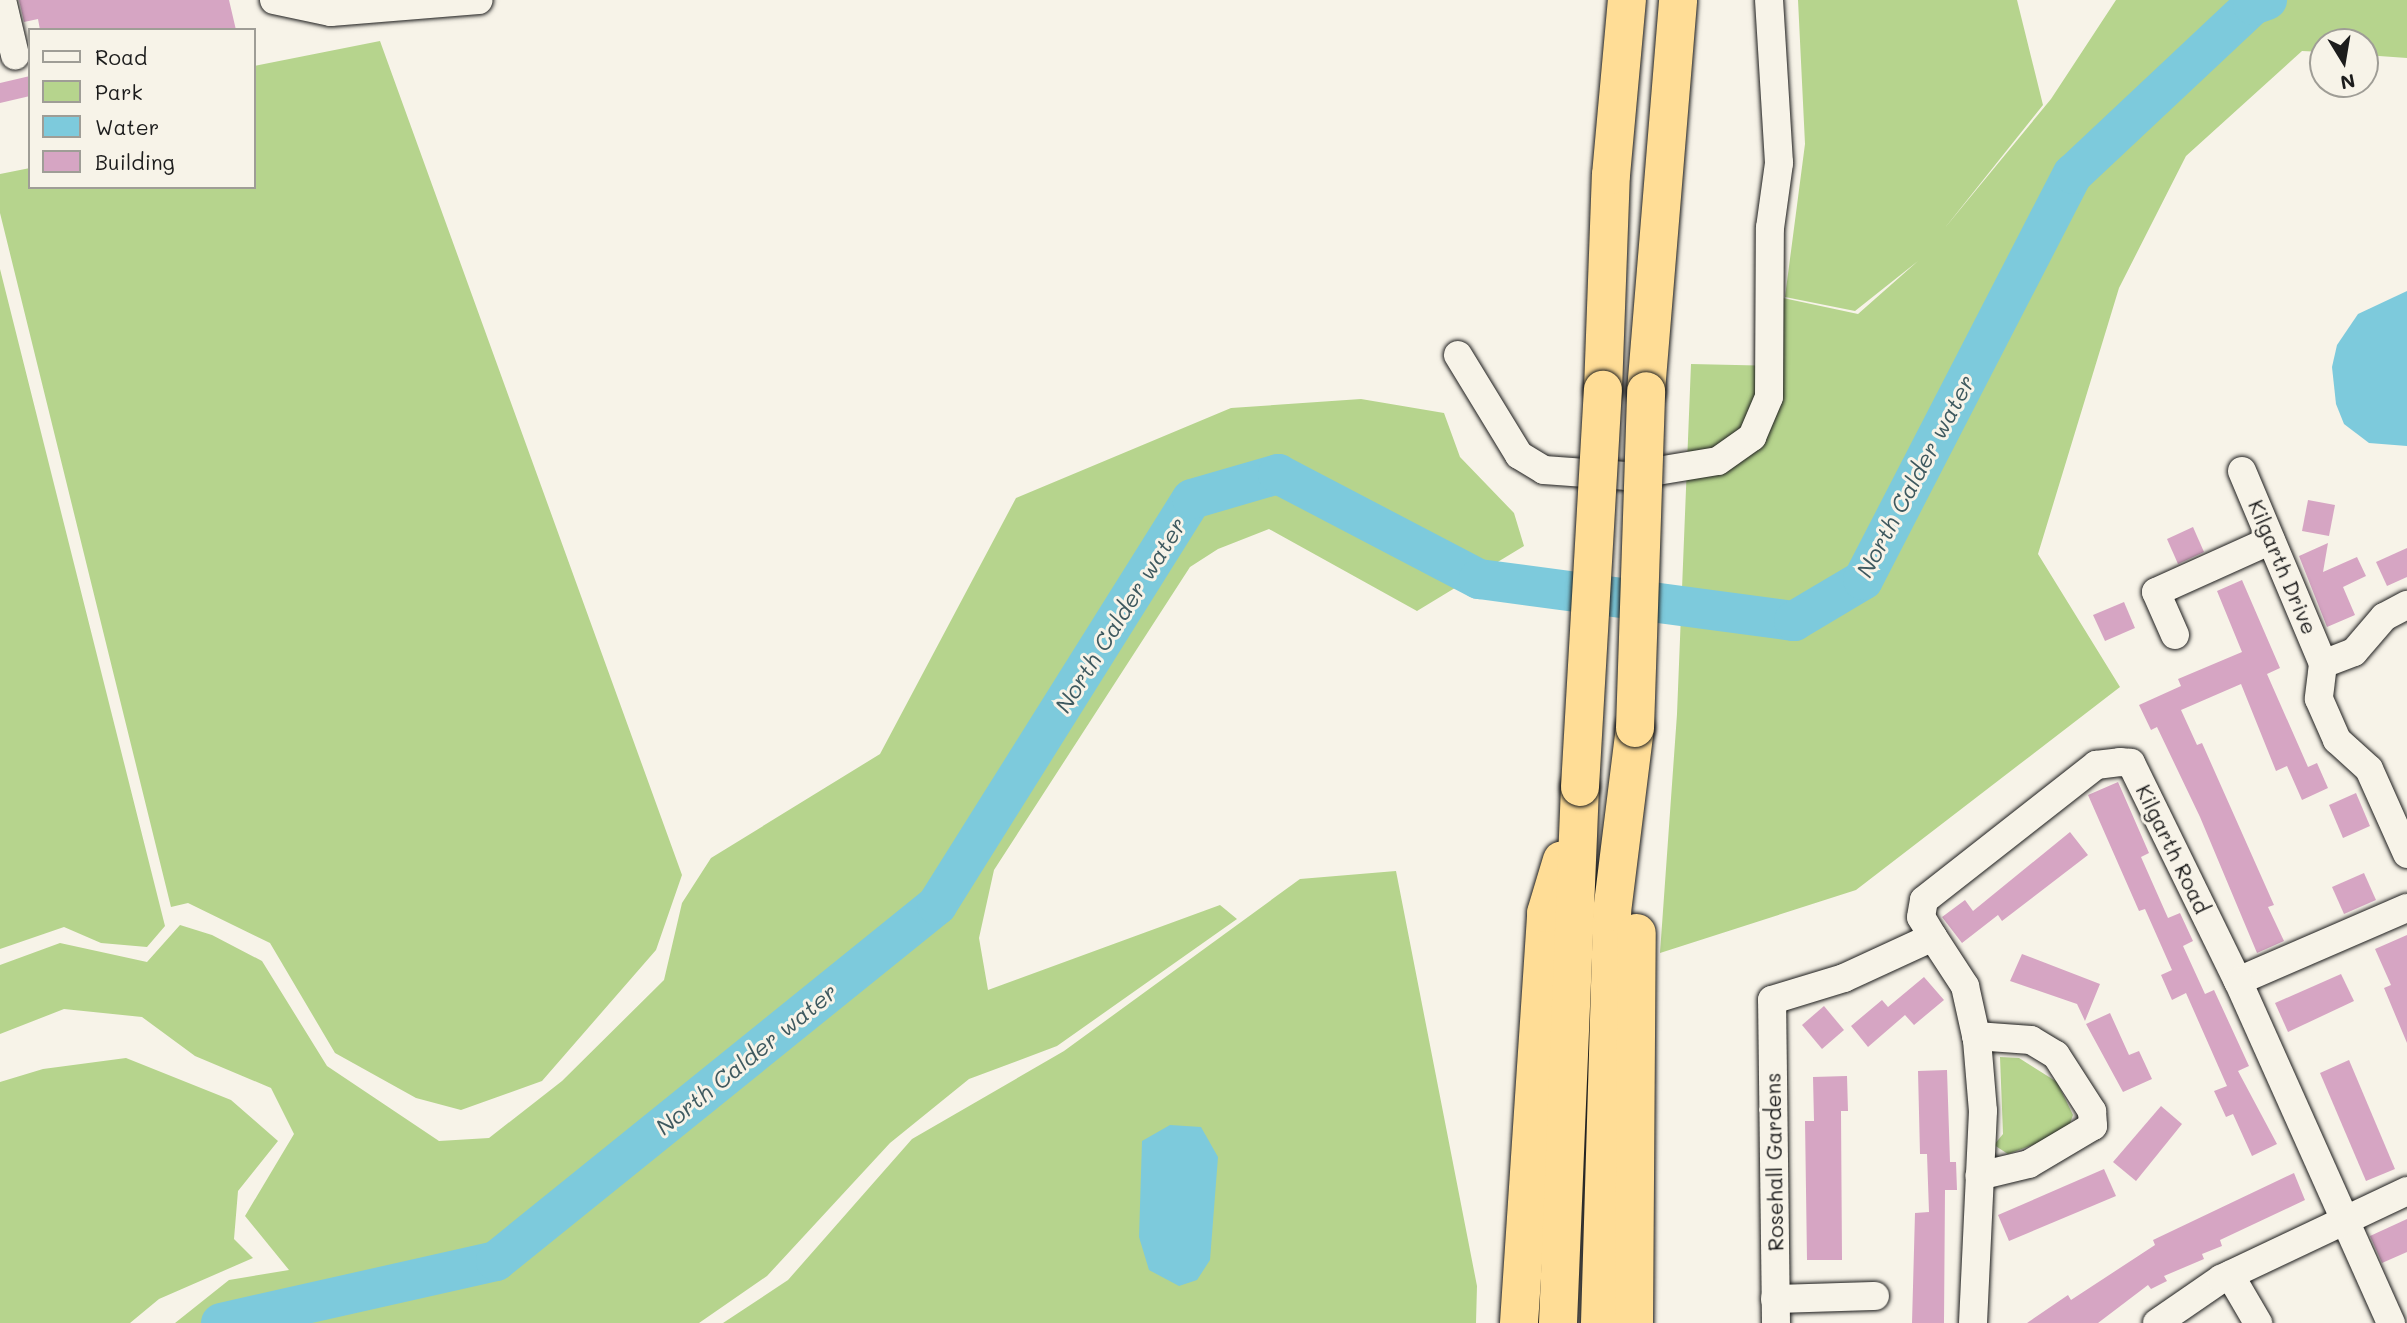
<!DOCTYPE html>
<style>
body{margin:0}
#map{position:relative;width:2407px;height:1323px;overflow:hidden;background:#f7f3e8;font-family:Mali,sans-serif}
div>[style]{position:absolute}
.green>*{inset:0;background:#b6d48d}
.water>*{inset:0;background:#7dcadc}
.river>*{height:40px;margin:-20px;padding:0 20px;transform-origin:20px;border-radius:20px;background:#7dcadc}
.building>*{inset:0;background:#d6a5c3}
.roads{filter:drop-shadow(0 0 2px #1c1c1c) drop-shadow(0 0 2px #1c1c1c)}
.minor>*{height:28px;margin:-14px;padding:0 14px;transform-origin:14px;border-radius:14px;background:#f7f3e8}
.highway>*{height:38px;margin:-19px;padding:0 19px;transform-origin:19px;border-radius:19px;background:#ffdd96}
.bridges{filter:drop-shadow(0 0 2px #1c1c1c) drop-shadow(0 0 2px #1c1c1c)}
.highway-bridge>*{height:38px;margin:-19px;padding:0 19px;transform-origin:19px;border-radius:19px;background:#ffdd96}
span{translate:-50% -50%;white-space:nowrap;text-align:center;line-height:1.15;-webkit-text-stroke:6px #f7f3e8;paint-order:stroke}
.street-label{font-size:21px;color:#1c1c1c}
.water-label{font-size:23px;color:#3e595f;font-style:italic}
.legend{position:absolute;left:28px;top:28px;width:228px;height:161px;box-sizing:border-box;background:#f7f3e8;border:2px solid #9f9d96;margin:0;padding:9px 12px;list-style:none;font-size:21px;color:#1c1c1c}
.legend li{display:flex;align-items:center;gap:14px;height:35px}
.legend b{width:35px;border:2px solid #9f9d96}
.north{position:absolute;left:2309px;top:28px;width:70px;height:70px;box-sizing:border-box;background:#f7f3e8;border:2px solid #9f9d96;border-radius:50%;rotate:169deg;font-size:19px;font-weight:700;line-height:28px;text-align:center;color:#1c1c1c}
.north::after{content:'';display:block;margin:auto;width:24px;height:32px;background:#1c1c1c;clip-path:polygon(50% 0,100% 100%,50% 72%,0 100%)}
</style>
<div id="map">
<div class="green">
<i style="clip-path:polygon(1798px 0,2017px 0,2043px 105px,1944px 229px,2051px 99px,2116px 0,2407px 0,2407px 58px,2365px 55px,2365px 42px,2323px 42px,2323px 52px,2302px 51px,2186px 156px,2119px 288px,2038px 554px,2120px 687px,1856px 890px,1660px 953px,1677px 714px,1691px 364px,1780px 366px,1783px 298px,1858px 314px,1918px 261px,1855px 311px,1785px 297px,1805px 144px)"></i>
<i style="clip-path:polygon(380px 41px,682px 875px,656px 950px,542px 1081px,461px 1110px,416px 1098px,335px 1053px,270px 943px,188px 903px,171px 907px,0 213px,0 174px,30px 168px,30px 187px,254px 187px,254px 66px)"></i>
<i style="clip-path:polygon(0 269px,165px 926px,147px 947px,101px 943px,64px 927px,0 949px)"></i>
<i style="clip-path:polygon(1361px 399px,1444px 413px,1460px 457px,1514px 513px,1524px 546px,1417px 611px,1269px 529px,1218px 549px,1190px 567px,994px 870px,979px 938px,988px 990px,1220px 905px,1237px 919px,1057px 1046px,969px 1079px,890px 1143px,767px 1276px,699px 1323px,175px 1323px,229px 1280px,289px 1270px,245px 1216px,294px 1134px,271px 1088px,195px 1056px,142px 1017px,64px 1009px,0 1034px,0 965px,60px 943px,147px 962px,180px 925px,212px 935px,262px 961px,327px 1066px,439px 1141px,489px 1138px,562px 1081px,664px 980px,682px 903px,711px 858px,880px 754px,1016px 498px,1231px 408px)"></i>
<i style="clip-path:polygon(1396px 871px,1477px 1286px,1476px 1323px,723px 1323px,788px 1280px,912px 1139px,1064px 1051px,1300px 879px)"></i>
<i style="clip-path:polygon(2000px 1057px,2019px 1058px,2057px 1082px,2073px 1115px,2069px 1126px,2046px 1140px,2008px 1154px,1994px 1145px,2003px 1134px)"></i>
<i style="clip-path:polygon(126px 1058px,231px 1100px,278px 1141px,238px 1191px,234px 1239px,253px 1258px,159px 1299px,130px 1323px,0 1323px,0 1082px,43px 1069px)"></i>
</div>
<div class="water">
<i style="clip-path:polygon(2407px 291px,2407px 446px,2369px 443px,2344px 424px,2336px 404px,2332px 367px,2337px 345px,2358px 314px)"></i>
<i style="clip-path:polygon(1170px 1125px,1201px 1127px,1218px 1157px,1210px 1260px,1197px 1280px,1179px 1286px,1149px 1270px,1139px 1237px,1142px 1141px)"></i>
</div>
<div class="river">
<i style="left:221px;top:1323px;width:282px;rotate:-12.7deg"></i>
<i style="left:496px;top:1261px;width:567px;rotate:-38.91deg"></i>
<i style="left:937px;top:905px;width:479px;rotate:-57.9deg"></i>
<i style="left:1192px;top:499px;width:90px;rotate:-16.2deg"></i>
<i style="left:1278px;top:474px;width:227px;rotate:27.6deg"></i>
<i style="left:1479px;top:579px;width:318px;rotate:7.6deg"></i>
<i style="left:1794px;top:621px;width:80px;rotate:-30.7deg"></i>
<i style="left:1863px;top:580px;width:457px;rotate:-62.7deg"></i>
<i style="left:2073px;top:174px;width:247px;rotate:-43.2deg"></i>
<i style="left:2253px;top:5px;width:15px;rotate:-20deg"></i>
</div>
<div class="building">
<i style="clip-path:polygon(19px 0,229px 0,236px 30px,40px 30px,38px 19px,24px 22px)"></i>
<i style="clip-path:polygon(30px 76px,30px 96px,0 103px,0 83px)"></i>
<i style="clip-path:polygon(2308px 500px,2335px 505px,2329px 536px,2302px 531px)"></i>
<i style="clip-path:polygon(2193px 527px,2204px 552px,2178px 564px,2167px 539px)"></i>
<i style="clip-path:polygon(2328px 543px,2323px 572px,2357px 557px,2366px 576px,2343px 587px,2355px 615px,2327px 627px,2299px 556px)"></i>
<i style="clip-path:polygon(2407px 548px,2407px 577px,2387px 586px,2376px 562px)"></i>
<i style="clip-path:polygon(2242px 580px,2280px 668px,2267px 674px,2308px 767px,2317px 763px,2328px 788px,2302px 800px,2287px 766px,2276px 771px,2241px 684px,2181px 710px,2197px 745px,2202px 743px,2274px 905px,2268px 907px,2284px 941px,2257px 953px,2200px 817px,2157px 727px,2151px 730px,2139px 705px,2181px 686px,2178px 679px,2242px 652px,2217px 591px)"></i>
<i style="clip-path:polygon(2124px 602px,2135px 628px,2105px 641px,2093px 615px)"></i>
<i style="clip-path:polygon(2118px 782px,2149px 853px,2141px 857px,2168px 918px,2180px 913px,2193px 941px,2183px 946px,2205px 994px,2214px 990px,2249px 1066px,2238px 1071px,2277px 1144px,2252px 1156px,2233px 1114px,2226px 1117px,2214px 1091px,2227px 1086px,2186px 993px,2172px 1000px,2161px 975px,2172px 970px,2145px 909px,2139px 911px,2088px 795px)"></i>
<i style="clip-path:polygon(2356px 793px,2370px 826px,2343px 838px,2329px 805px)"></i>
<i style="clip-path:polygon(2070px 832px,2088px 855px,2002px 921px,1998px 915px,1962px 943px,1942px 917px,1965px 900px,1973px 911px)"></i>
<i style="clip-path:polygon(2364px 873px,2376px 900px,2344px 914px,2332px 887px)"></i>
<i style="clip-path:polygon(2407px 935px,2407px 1043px,2384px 988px,2391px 985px,2375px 949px)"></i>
<i style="clip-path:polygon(2022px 954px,2100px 984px,2085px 1021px,2077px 1004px,2010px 981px)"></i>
<i style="clip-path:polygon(2341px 974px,2354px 1001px,2288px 1032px,2275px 1003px)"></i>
<i style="clip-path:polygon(1924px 977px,1944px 1000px,1914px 1025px,1905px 1015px,1868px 1047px,1851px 1026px,1882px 1000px,1888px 1007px)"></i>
<i style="clip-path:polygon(1824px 1006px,1844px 1030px,1822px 1049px,1802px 1025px)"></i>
<i style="clip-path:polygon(2110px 1013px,2129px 1055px,2139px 1051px,2152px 1079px,2123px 1092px,2086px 1024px)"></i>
<i style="clip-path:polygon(2349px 1060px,2395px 1169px,2366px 1181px,2320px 1073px)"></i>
<i style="clip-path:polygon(1947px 1070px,1950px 1162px,1956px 1162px,1957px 1190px,1945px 1190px,1944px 1323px,1912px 1323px,1915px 1213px,1929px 1212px,1927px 1154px,1920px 1154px,1918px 1071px)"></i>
<i style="clip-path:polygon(1847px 1076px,1848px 1111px,1841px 1111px,1842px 1260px,1807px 1260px,1805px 1121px,1814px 1121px,1813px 1077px)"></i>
<i style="clip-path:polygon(2161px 1106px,2182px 1124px,2136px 1181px,2113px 1162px)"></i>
<i style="clip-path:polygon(2104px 1169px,2116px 1196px,2009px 1241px,1998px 1215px)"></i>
<i style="clip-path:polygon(2294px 1173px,2305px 1200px,2220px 1240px,2222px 1246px,2202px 1254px,2204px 1259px,2164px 1276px,2167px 1281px,2151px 1289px,2148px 1285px,2098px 1323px,2027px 1323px,2068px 1295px,2071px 1300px,2155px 1245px,2153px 1240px)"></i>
<i style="clip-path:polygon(2407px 1219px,2407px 1252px,2382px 1263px,2370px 1236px)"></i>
</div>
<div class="roads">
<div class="minor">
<i style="left:2px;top:0;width:57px;rotate:76.7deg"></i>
<i style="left:274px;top:0;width:58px;rotate:11.9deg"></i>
<i style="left:331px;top:12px;width:148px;rotate:-4.6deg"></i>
<i style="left:1458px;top:355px;width:117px;rotate:58.6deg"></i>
<i style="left:1519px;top:455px;width:29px;rotate:31deg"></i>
<i style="left:1544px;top:470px;width:83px;rotate:4.1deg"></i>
<i style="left:1627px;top:476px;width:92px;rotate:-9.4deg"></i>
<i style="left:1718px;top:461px;width:42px;rotate:-35.2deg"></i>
<i style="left:1752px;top:437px;width:43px;rotate:-67deg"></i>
<i style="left:1769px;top:397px;width:169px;rotate:-89.7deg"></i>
<i style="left:1770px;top:228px;width:66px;rotate:-82.1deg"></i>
<i style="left:1779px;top:163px;width:163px;rotate:-93.5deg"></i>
<i style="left:2242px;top:471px;width:209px;rotate:67.2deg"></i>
<i style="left:2323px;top:664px;width:35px;rotate:97deg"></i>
<i style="left:2319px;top:699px;width:45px;rotate:66.3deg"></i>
<i style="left:2337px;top:740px;width:43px;rotate:42.2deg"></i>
<i style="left:2369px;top:769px;width:93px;rotate:65.9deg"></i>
<i style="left:2175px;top:635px;width:47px;rotate:-113.8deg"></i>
<i style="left:2156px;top:592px;width:126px;rotate:-24.3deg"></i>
<i style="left:2323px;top:664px;width:33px;rotate:-21deg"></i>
<i style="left:2354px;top:652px;width:46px;rotate:-49.4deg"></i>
<i style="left:2384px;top:617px;width:26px;rotate:-28deg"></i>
<i style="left:1933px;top:937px;width:59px;rotate:56.9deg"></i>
<i style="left:1965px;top:986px;width:55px;rotate:77.5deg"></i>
<i style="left:1977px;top:1040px;width:71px;rotate:85.2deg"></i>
<i style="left:1983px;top:1111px;width:212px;rotate:92.7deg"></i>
<i style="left:2238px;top:981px;width:184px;rotate:-23.4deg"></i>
<i style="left:1976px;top:1036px;width:55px;rotate:4.2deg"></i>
<i style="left:2031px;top:1040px;width:29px;rotate:31deg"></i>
<i style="left:2056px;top:1055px;width:67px;rotate:57.3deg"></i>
<i style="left:2092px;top:1111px;width:15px;rotate:86deg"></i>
<i style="left:2093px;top:1126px;width:74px;rotate:149.3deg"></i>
<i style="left:2029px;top:1164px;width:51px;rotate:166.5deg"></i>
<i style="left:2230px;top:1275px;width:56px;rotate:59.7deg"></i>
<i style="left:1775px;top:1299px;width:100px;rotate:-1.7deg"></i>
<i style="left:1776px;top:1323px;width:323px;rotate:-90.7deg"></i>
<i style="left:1772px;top:1000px;width:75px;rotate:-17deg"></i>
<i style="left:1844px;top:978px;width:98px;rotate:-24.7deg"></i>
<i style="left:1933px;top:937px;width:23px;rotate:-121deg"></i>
<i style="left:1921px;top:917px;width:17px;rotate:-80deg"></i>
<i style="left:1924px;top:900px;width:219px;rotate:-38.1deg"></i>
<i style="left:2096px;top:765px;width:24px;rotate:-7deg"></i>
<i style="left:2120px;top:762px;width:11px;rotate:5deg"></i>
<i style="left:2131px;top:763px;width:243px;rotate:63.9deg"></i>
<i style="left:2238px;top:981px;width:375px;rotate:65.9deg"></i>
<i style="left:2157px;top:1323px;width:78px;rotate:-34.5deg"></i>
<i style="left:2221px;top:1279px;width:206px;rotate:-25.3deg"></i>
</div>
<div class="highway">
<i style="left:1603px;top:390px;width:215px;rotate:-87.9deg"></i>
<i style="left:1611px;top:175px;width:176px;rotate:-84.8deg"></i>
<i style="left:1646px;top:391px;width:392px;rotate:-85.3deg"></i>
<i style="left:1519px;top:1323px;width:411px;rotate:-86.2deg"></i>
<i style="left:1546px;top:913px;width:55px;rotate:-73.2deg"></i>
<i style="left:1558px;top:1323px;width:536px;rotate:-87.65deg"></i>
<i style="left:1600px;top:1323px;width:411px;rotate:-88.3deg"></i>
<i style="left:1612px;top:912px;width:185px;rotate:-82.9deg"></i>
<i style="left:1634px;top:1323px;width:390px;rotate:-89.6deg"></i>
</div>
</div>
<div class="bridges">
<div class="highway-bridge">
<i style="left:1635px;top:728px;width:337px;rotate:-88.1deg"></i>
<i style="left:1580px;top:787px;width:398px;rotate:-86.7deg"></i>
</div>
</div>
<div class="street-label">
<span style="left:2283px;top:567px;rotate:67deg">Kilgarth Drive</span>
<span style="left:2173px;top:849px;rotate:64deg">Kilgarth Road</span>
<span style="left:1774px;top:1162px;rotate:-91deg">Rosehall Gardens</span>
</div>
<div class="water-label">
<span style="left:1915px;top:476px;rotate:-62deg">North Calder water</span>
<span style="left:1120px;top:615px;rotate:-58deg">North Calder water</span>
<span style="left:746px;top:1059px;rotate:-39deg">North Calder water</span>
</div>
<ul class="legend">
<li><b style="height:9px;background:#f7f3e8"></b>Road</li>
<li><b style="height:19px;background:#b6d48d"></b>Park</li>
<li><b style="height:19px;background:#7dcadc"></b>Water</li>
<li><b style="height:19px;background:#d6a5c3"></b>Building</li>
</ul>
<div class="north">N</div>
</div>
